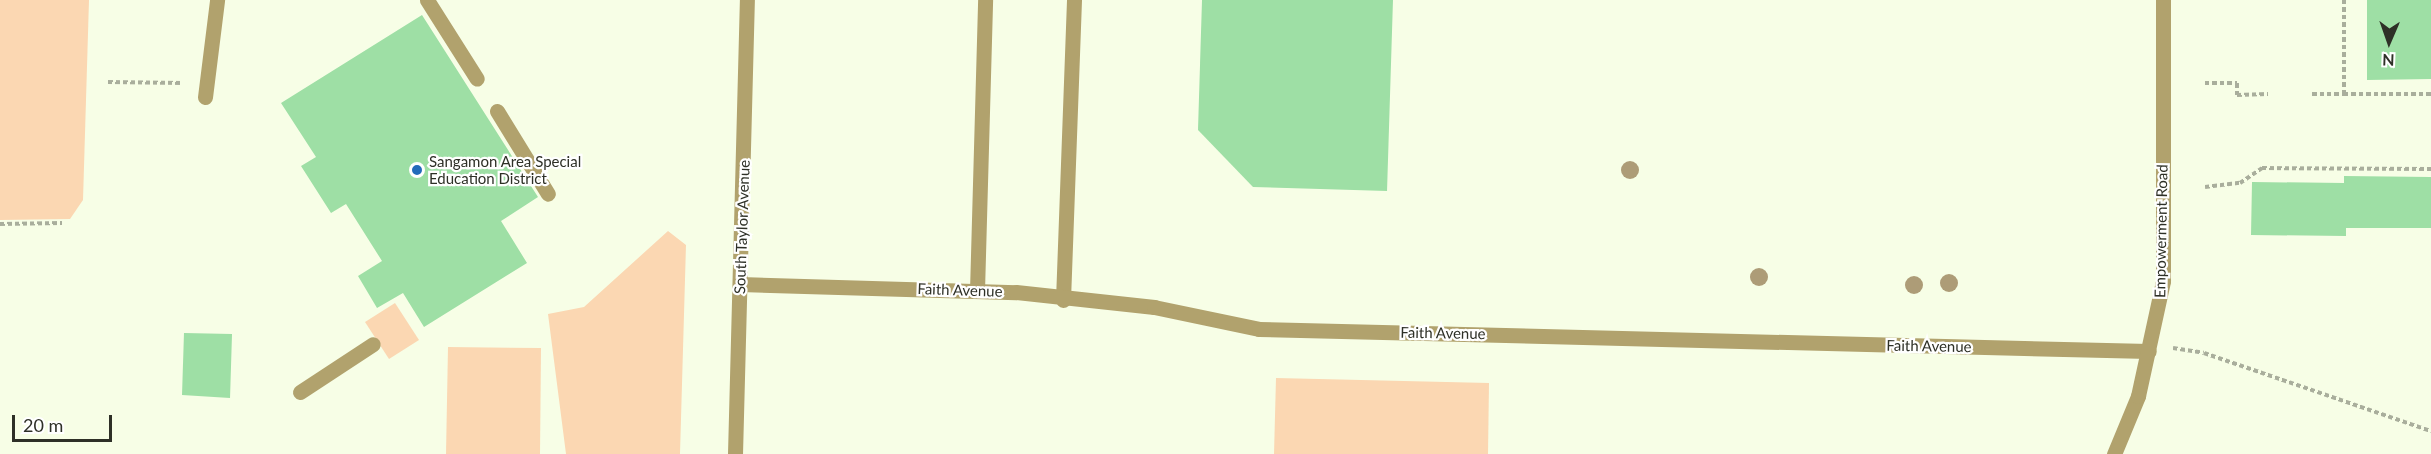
<!DOCTYPE html>
<style>
body{margin:0}
#map{position:relative;width:2431px;height:454px;overflow:hidden;background:#f7fee6;font-family:Lato,sans-serif}
div>[style]{position:absolute}
.green>*{inset:0;background:#fbd7b2}
.building>*{inset:0;background:#9edfa5}
.path>*{height:4px;margin-top:-2px;transform-origin:0;background:repeating-linear-gradient(90deg,#a9ae9c 0 4.5px,transparent 0 7.5px)}
.service>*{height:15px;margin:-7.5px;padding:0 7.5px;transform-origin:7.5px;border-radius:7.5px;background:#b1a26d}
.minor>*{height:15px;margin:-7.5px;padding:0 7.5px;transform-origin:7.5px;border-radius:7.5px;background:#b1a26d}
.tertiary>*{height:15px;margin:-7.5px;padding:0 7.5px;transform-origin:7.5px;border-radius:7.5px;background:#b1a26d}
.trees>*{width:18px;height:18px;margin:-9px;border-radius:50%;background:#ad9c77}
.dots>*{width:16px;height:16px;translate:-50% -50%;box-sizing:border-box;border:3px solid #fff;border-radius:50%}
span{translate:-50% -50%;white-space:nowrap;text-align:center;line-height:1.15;-webkit-text-stroke:4.5px #fff;paint-order:stroke}
.poi-label{font-size:15px;color:#2e3027}
.left{translate:0 -50%;text-align:left}
.street-label{font-size:15px;color:#2e3027}
.north{position:absolute;left:2359px;top:12px;width:60px;height:60px;-webkit-text-stroke:4px #fff;paint-order:stroke;rotate:182deg;font-size:16px;font-weight:700;line-height:24px;text-align:center;color:#2e3027}
.north::after{content:'';display:block;margin:auto;width:21px;height:27px;background:#2e3027;clip-path:polygon(50% 0,100% 100%,50% 72%,0 100%)}
.scale{position:absolute;left:12px;top:415px;width:100px;height:27px;box-sizing:border-box;border:3px solid #2e3027;border-top:0;padding-left:8px;font-size:18px;line-height:21px;white-space:nowrap;color:#2e3027;-webkit-text-stroke:4px #fff;paint-order:stroke}
</style>
<div id="map">
<div class="green">
<i style="clip-path:polygon(0 0,89px 0,83px 200px,70px 219px,0 220px)"></i>
<i style="clip-path:polygon(668px 231px,686px 245px,680px 454px,566px 454px,548px 314px,584px 307px)"></i>
<i style="clip-path:polygon(395px 303px,419px 340px,389px 359px,365px 322px)"></i>
<i style="clip-path:polygon(448px 347px,541px 348px,540px 454px,446px 454px)"></i>
<i style="clip-path:polygon(1276px 378px,1489px 383px,1488px 454px,1274px 454px)"></i>
</div>
<div class="building">
<i style="clip-path:polygon(1202px 0,1393px 0,1387px 191px,1253px 187px,1198px 130px)"></i>
<i style="clip-path:polygon(2367px 0,2431px 0,2431px 79px,2367px 80px)"></i>
<i style="clip-path:polygon(422px 15px,538px 197px,501px 221px,527px 263px,424px 327px,403px 293px,377px 308px,358px 276px,382px 261px,346px 204px,331px 213px,301px 166px,316px 157px,281px 103px)"></i>
<i style="clip-path:polygon(2344px 176px,2431px 177px,2431px 228px,2346px 228px,2346px 236px,2251px 235px,2252px 182px,2344px 183px)"></i>
<i style="clip-path:polygon(184px 333px,232px 334px,230px 398px,182px 395px)"></i>
</div>
<div class="path">
<i style="left:2344px;top:0;width:94px;rotate:90deg"></i>
<i style="left:2344px;top:94px;width:87px"></i>
<i style="left:108px;top:82px;width:75px;rotate:0.8deg"></i>
<i style="left:2205px;top:83px;width:32px"></i>
<i style="left:2237px;top:83px;width:12px;rotate:90deg"></i>
<i style="left:2237px;top:95px;width:31px;rotate:-2deg"></i>
<i style="left:2312px;top:94px;width:32px"></i>
<i style="left:2205px;top:187px;width:35px;rotate:-7deg"></i>
<i style="left:2240px;top:183px;width:27px;rotate:-34deg"></i>
<i style="left:2262px;top:168px;width:169px;rotate:0.3deg"></i>
<i style="left:0;top:224px;width:62px;rotate:-0.9deg"></i>
<i style="left:2173px;top:348px;width:31px;rotate:9deg"></i>
<i style="left:2204px;top:353px;width:240px;rotate:19deg"></i>
</div>
<div class="service">
<i style="left:427px;top:0;width:93px;rotate:57.7deg"></i>
<i style="left:205px;top:97px;width:98px;rotate:-82.9deg"></i>
<i style="left:497px;top:111px;width:97px;rotate:58.4deg"></i>
<i style="left:977px;top:291px;width:291px;rotate:-88.4deg"></i>
<i style="left:1063px;top:300px;width:300px;rotate:-87.9deg"></i>
<i style="left:300px;top:392px;width:87px;rotate:-33.3deg"></i>
</div>
<div class="minor">
<i style="left:740px;top:284px;width:276px;rotate:1.7deg"></i>
<i style="left:1016px;top:292px;width:139px;rotate:6.2deg"></i>
<i style="left:1154px;top:307px;width:107px;rotate:11.8deg"></i>
<i style="left:1259px;top:329px;width:890px;rotate:1.42deg"></i>
<i style="left:2114px;top:454px;width:63px;rotate:-67.5deg"></i>
<i style="left:2138px;top:396px;width:118px;rotate:-77.7deg"></i>
<i style="left:2163px;top:281px;width:281px;rotate:-90deg"></i>
</div>
<div class="tertiary">
<i style="left:735px;top:454px;width:454px;rotate:-88.5deg"></i>
</div>
<div class="trees">
<i style="left:1630px;top:170px"></i>
<i style="left:1759px;top:277px"></i>
<i style="left:1949px;top:283px"></i>
<i style="left:1914px;top:285px"></i>
</div>
<div class="dots">
<i style="left:417px;top:170px;background:#226bba"></i>
</div>
<div class="poi-label">
<span class="left" style="left:429px;top:170px">Sangamon Area Special<br>Education District</span>
</div>
<div class="street-label">
<span style="left:742px;top:227px;rotate:-88deg">South Taylor Avenue</span>
<span style="left:2161px;top:231px;rotate:-89deg">Empowerment Road</span>
<span style="left:960px;top:290px;rotate:2deg">Faith Avenue</span>
<span style="left:1443px;top:333px;rotate:1deg">Faith Avenue</span>
<span style="left:1929px;top:346px;rotate:1deg">Faith Avenue</span>
</div>
<div class="north">N</div>
<div class="scale">20 m</div>
</div>
